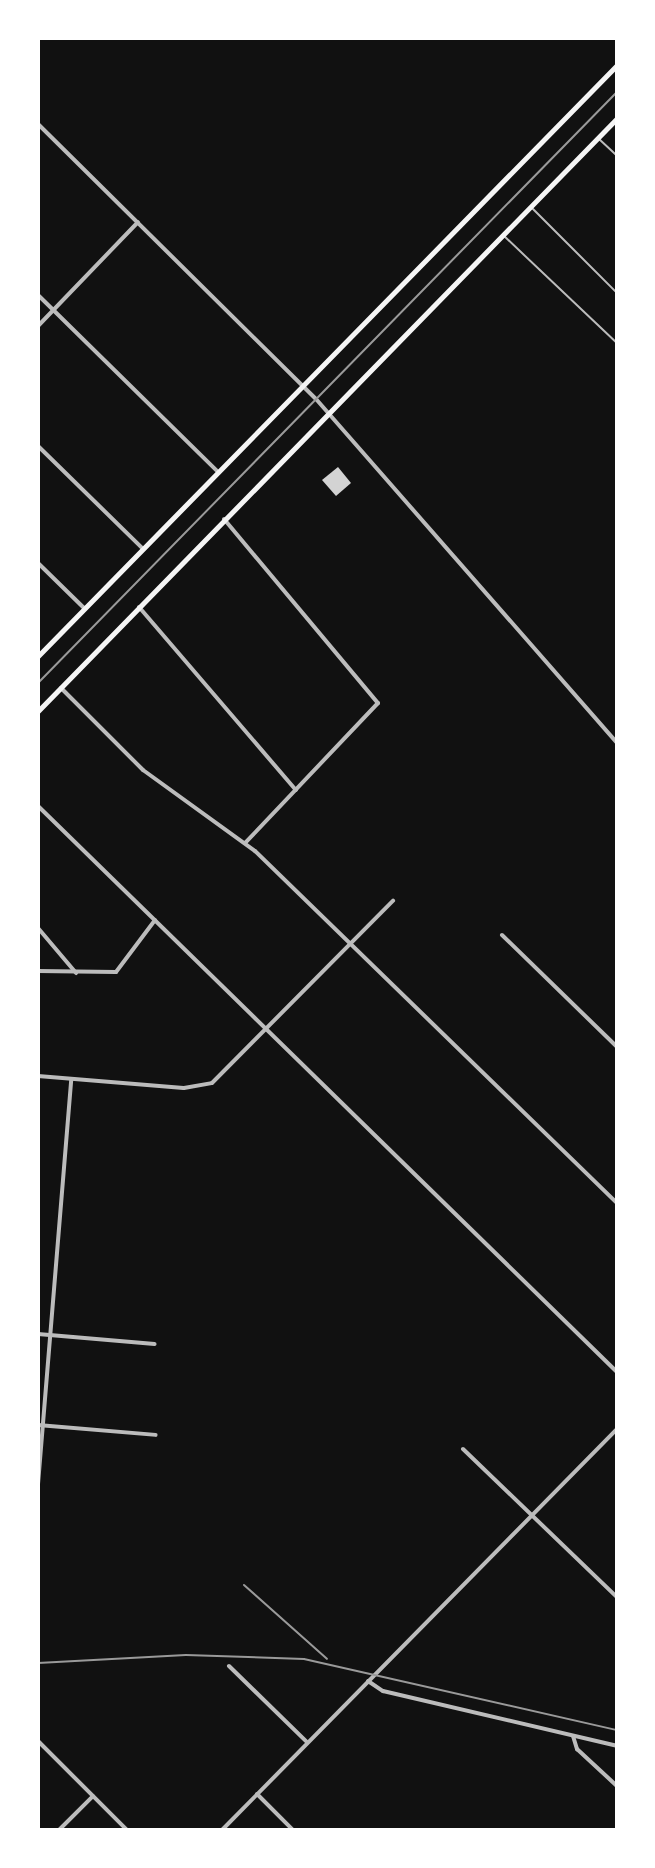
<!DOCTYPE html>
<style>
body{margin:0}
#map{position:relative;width:655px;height:1868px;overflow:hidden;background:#111;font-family:"Titillium Web",sans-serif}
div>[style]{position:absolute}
.building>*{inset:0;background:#d3d3d3}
.service>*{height:2px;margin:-1px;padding:0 1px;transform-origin:1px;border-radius:1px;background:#bcbcbc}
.minor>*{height:4px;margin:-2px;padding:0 2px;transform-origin:2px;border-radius:2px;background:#bcbcbc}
.tertiary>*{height:4px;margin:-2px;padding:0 2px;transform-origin:2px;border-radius:2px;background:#bcbcbc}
.secondary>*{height:5px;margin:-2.5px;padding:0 2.5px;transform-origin:2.5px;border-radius:2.5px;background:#f5f5f5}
.rail>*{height:2px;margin:-1px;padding:0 1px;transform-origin:1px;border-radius:1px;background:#9a9a9a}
span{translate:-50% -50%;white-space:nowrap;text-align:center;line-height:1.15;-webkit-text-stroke:7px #fff;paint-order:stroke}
.frame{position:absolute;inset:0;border:40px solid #fff;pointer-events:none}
</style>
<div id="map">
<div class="building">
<i style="clip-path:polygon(338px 467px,351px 483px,336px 496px,322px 480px)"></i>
</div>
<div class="service">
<i style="left:599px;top:139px;width:25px;rotate:43deg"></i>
<i style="left:533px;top:209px;width:119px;rotate:45deg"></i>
<i style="left:503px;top:235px;width:157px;rotate:43.5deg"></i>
</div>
<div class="minor">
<i style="left:38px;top:295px;width:252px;rotate:44.5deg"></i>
<i style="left:38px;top:326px;width:144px;rotate:-46.1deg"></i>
<i style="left:38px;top:446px;width:147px;rotate:44.4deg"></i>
<i style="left:224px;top:519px;width:240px;rotate:50.1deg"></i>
<i style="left:378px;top:703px;width:193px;rotate:133.5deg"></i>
<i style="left:38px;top:563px;width:64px;rotate:44.4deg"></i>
<i style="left:139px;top:607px;width:241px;rotate:49.4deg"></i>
<i style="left:61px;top:688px;width:116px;rotate:45deg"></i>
<i style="left:143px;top:770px;width:138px;rotate:35.9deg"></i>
<i style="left:255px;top:851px;width:505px;rotate:44.2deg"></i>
<i style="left:38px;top:806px;width:810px;rotate:44.35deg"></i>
<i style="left:38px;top:928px;width:59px;rotate:49.8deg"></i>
<i style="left:502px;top:935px;width:161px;rotate:44.2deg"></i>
<i style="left:38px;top:971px;width:78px;rotate:0.7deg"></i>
<i style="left:116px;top:972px;width:65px;rotate:-53.1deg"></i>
<i style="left:38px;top:1076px;width:146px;rotate:4.7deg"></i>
<i style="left:184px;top:1088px;width:28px;rotate:-10deg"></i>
<i style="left:212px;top:1083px;width:257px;rotate:-45.2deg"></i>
<i style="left:38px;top:1334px;width:117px;rotate:4.9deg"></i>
<i style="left:38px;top:1425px;width:118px;rotate:4.8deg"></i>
<i style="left:463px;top:1449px;width:214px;rotate:43.9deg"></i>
<i style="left:38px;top:1484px;width:406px;rotate:-85.3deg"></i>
<i style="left:229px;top:1666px;width:109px;rotate:44.3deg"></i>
<i style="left:368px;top:1681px;width:18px;rotate:34deg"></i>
<i style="left:383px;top:1691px;width:240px;rotate:13.2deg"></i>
<i style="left:573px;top:1736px;width:14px;rotate:73deg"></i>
<i style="left:577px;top:1749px;width:54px;rotate:42.8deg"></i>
<i style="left:38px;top:1741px;width:126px;rotate:45deg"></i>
<i style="left:257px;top:1794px;width:51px;rotate:45deg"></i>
<i style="left:59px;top:1830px;width:48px;rotate:-45deg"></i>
<i style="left:222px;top:1830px;width:563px;rotate:-45.43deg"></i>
</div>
<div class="tertiary">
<i style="left:38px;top:124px;width:391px;rotate:44.7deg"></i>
<i style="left:316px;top:399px;width:457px;rotate:48.8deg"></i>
</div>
<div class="secondary">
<i style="left:38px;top:656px;width:827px;rotate:-45.59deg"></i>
<i style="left:38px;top:711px;width:829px;rotate:-45.68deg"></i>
</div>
<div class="rail">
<i style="left:38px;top:683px;width:827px;rotate:-45.59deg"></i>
<i style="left:244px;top:1585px;width:111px;rotate:41.7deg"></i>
<i style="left:38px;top:1663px;width:148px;rotate:-3.1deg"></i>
<i style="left:186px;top:1655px;width:118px;rotate:1.9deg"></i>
<i style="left:304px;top:1659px;width:321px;rotate:12.8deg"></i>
</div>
<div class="frame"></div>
</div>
